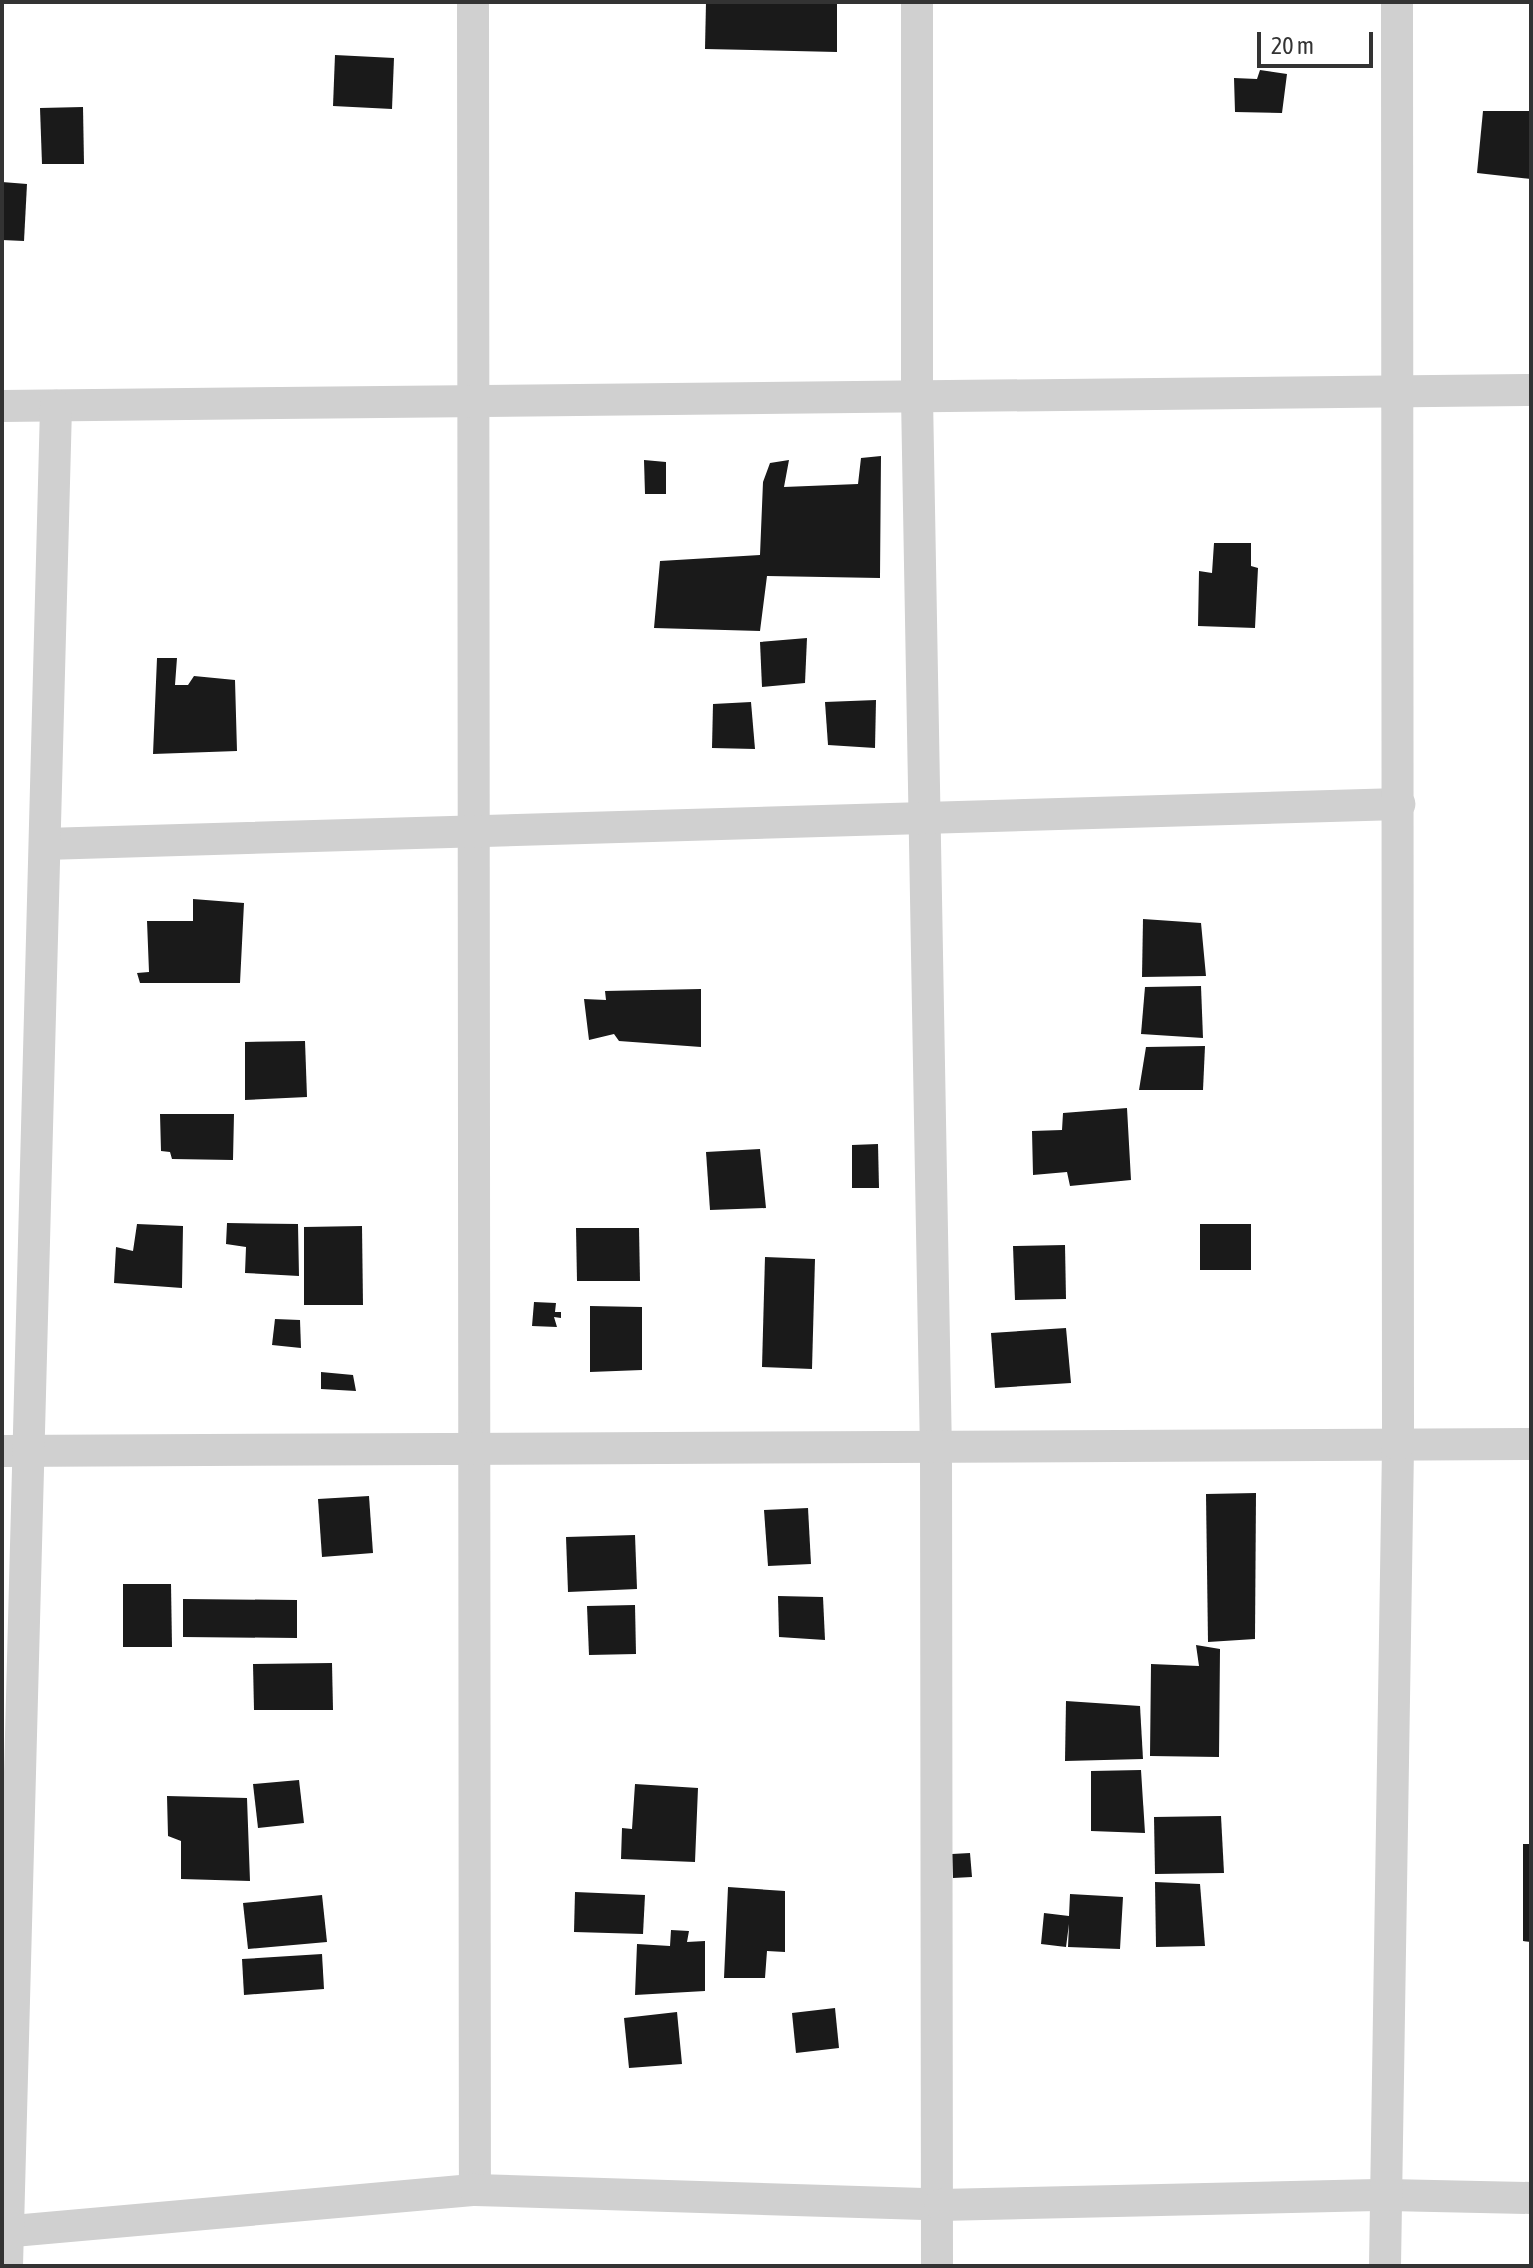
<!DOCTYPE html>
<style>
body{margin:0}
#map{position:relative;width:1533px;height:2268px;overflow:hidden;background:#fff;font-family:"Asap Condensed",sans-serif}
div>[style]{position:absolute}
.building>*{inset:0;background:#1a1a1a}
.street>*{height:32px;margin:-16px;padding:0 16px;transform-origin:16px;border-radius:16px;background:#d0d0d0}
span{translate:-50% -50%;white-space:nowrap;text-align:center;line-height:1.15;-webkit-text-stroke:8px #fff;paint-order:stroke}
.frame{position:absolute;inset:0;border:4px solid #333;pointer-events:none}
.scale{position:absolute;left:1257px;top:32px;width:116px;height:36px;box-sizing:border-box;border:4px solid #333;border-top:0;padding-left:10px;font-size:24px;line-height:28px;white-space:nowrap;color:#333;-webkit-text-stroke:6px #fff;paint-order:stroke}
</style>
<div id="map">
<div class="building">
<i style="clip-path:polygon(706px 2px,837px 2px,837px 52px,705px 49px)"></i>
<i style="clip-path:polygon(335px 55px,394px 58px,392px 109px,333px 106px)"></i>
<i style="clip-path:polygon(1260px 70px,1287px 74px,1282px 113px,1235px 112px,1234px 78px,1257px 79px)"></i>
<i style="clip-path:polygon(83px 107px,84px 164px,42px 164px,40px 108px)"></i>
<i style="clip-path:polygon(1483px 111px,1531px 111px,1531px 179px,1477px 173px)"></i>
<i style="clip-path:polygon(2px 182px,27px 184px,24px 241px,2px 240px)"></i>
<i style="clip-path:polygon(881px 456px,880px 578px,767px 576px,760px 631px,654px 628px,660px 561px,760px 555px,763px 482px,770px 463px,789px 460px,784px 487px,858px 484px,861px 458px)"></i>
<i style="clip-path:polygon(644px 460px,666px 462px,666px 494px,645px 494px)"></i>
<i style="clip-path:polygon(1214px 543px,1251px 543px,1251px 566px,1258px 568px,1255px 628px,1198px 626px,1199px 571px,1212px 573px)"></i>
<i style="clip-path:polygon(807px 638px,805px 683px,762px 687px,760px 642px)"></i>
<i style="clip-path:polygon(157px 658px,177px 658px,175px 685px,188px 685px,194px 676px,235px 680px,237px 751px,153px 754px)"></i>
<i style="clip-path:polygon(876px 700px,875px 748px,828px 745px,825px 702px)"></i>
<i style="clip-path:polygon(751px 702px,755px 749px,712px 748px,713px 704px)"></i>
<i style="clip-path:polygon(193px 899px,244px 903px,240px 983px,140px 983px,137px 973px,149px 972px,147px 921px,193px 921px)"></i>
<i style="clip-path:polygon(1143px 919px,1201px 923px,1206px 976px,1142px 977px)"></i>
<i style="clip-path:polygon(1201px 986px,1203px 1038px,1141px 1034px,1145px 987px)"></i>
<i style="clip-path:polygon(701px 989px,701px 1047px,619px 1041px,614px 1034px,589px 1040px,584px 999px,606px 1000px,605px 991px)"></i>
<i style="clip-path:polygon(305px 1041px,307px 1097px,245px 1100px,245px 1042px)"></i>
<i style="clip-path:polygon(1205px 1046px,1203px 1090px,1139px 1090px,1146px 1047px)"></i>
<i style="clip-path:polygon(1127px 1108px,1131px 1180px,1070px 1186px,1067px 1172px,1033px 1175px,1032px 1131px,1062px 1130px,1063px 1113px)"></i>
<i style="clip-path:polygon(160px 1114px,234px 1114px,233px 1160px,172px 1159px,170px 1152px,161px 1151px)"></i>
<i style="clip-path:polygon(878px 1144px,879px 1188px,852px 1188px,852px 1145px)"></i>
<i style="clip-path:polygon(760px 1149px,766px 1208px,710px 1210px,706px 1152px)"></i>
<i style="clip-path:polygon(227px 1223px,298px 1224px,299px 1276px,245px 1273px,246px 1247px,226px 1244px)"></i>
<i style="clip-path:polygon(137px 1224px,183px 1226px,182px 1288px,114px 1283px,116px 1247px,133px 1251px)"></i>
<i style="clip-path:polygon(1200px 1224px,1251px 1224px,1251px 1270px,1200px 1270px)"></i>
<i style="clip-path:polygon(362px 1226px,363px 1305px,304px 1305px,304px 1227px)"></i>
<i style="clip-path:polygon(576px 1228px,639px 1228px,640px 1281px,577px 1281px)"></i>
<i style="clip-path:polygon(1065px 1245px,1066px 1299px,1015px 1300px,1013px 1246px)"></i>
<i style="clip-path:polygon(765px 1257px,815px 1259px,812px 1369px,762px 1367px)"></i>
<i style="clip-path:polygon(534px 1302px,556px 1303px,555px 1312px,561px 1312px,561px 1318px,554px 1317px,557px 1327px,532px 1326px)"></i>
<i style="clip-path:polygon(590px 1306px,642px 1307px,642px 1370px,590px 1372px)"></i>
<i style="clip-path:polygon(275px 1319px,300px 1320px,301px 1348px,272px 1345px)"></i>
<i style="clip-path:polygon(1066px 1328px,1071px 1383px,995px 1388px,991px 1333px)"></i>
<i style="clip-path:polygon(321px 1372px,353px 1375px,356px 1391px,321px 1389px)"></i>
<i style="clip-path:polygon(1256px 1493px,1255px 1639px,1208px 1642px,1206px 1494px)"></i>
<i style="clip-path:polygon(369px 1496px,373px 1553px,322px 1557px,318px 1499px)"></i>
<i style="clip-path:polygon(808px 1508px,811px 1564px,768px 1566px,764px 1510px)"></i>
<i style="clip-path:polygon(635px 1535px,637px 1589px,568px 1592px,566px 1537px)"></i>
<i style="clip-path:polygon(123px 1584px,171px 1584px,172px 1647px,123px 1647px)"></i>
<i style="clip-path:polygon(778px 1596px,823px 1597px,825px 1640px,779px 1637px)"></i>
<i style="clip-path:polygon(183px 1599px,297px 1600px,297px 1638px,183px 1637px)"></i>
<i style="clip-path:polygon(635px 1605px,636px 1654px,589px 1655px,587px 1606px)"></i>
<i style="clip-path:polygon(1196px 1645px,1220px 1649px,1219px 1757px,1150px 1756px,1151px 1664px,1199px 1666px)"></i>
<i style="clip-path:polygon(332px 1663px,333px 1710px,254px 1710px,253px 1664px)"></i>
<i style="clip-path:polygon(1066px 1701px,1140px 1706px,1143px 1759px,1065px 1761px)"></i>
<i style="clip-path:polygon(1141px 1770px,1145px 1833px,1091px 1831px,1091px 1771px)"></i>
<i style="clip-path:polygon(299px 1780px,304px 1823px,258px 1828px,253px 1784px)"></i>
<i style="clip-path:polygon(635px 1784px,698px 1788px,695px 1862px,621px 1859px,622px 1828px,632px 1829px)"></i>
<i style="clip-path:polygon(167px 1796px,247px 1798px,250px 1881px,181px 1879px,181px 1841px,168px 1836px)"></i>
<i style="clip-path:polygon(1221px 1816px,1224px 1873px,1155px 1874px,1154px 1817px)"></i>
<i style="clip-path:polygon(1523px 1844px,1531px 1844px,1531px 1942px,1523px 1941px)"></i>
<i style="clip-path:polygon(970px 1853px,972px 1877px,953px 1878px,952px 1854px)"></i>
<i style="clip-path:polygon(1155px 1882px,1200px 1884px,1205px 1946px,1156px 1947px)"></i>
<i style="clip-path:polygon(728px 1887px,785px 1891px,785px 1952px,767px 1951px,765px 1978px,724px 1978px)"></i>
<i style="clip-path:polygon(575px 1892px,645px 1895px,643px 1934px,574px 1932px)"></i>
<i style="clip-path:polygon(1070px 1894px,1123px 1897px,1120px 1949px,1068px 1947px,1069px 1924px,1066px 1947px,1041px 1944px,1044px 1913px,1069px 1916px)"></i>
<i style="clip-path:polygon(322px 1895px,327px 1942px,248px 1949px,243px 1903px)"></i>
<i style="clip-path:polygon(671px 1930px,689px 1931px,687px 1942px,705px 1941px,705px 1991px,635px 1995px,637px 1944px,670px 1946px)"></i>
<i style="clip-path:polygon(322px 1954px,324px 1989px,244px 1995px,242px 1959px)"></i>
<i style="clip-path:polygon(835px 2008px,839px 2048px,796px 2053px,792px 2013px)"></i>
<i style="clip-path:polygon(677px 2012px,682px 2064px,629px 2068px,624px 2018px)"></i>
</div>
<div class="street">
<i style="left:473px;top:2px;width:2188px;rotate:89.95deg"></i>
<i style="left:917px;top:2px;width:395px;rotate:90deg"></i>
<i style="left:917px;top:397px;width:1052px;rotate:88.97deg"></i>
<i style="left:936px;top:1449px;width:817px;rotate:89.93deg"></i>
<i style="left:2px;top:406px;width:1529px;rotate:-0.6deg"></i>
<i style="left:45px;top:844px;width:1355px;rotate:-1.69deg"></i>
<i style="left:2px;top:1451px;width:1529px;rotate:-0.26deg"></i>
<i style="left:2px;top:2232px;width:475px;rotate:-5.1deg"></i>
<i style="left:475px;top:2190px;width:465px;rotate:1.8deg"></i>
<i style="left:940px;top:2205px;width:448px;rotate:-1.3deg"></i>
<i style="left:1388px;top:2195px;width:143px;rotate:1.2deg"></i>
<i style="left:7px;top:2266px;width:1861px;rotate:-88.49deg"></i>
<i style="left:1385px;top:2266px;width:821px;rotate:-89.09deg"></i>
<i style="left:1398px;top:1445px;width:1443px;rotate:-90.04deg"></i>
</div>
<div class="frame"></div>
<div class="scale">20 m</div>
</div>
